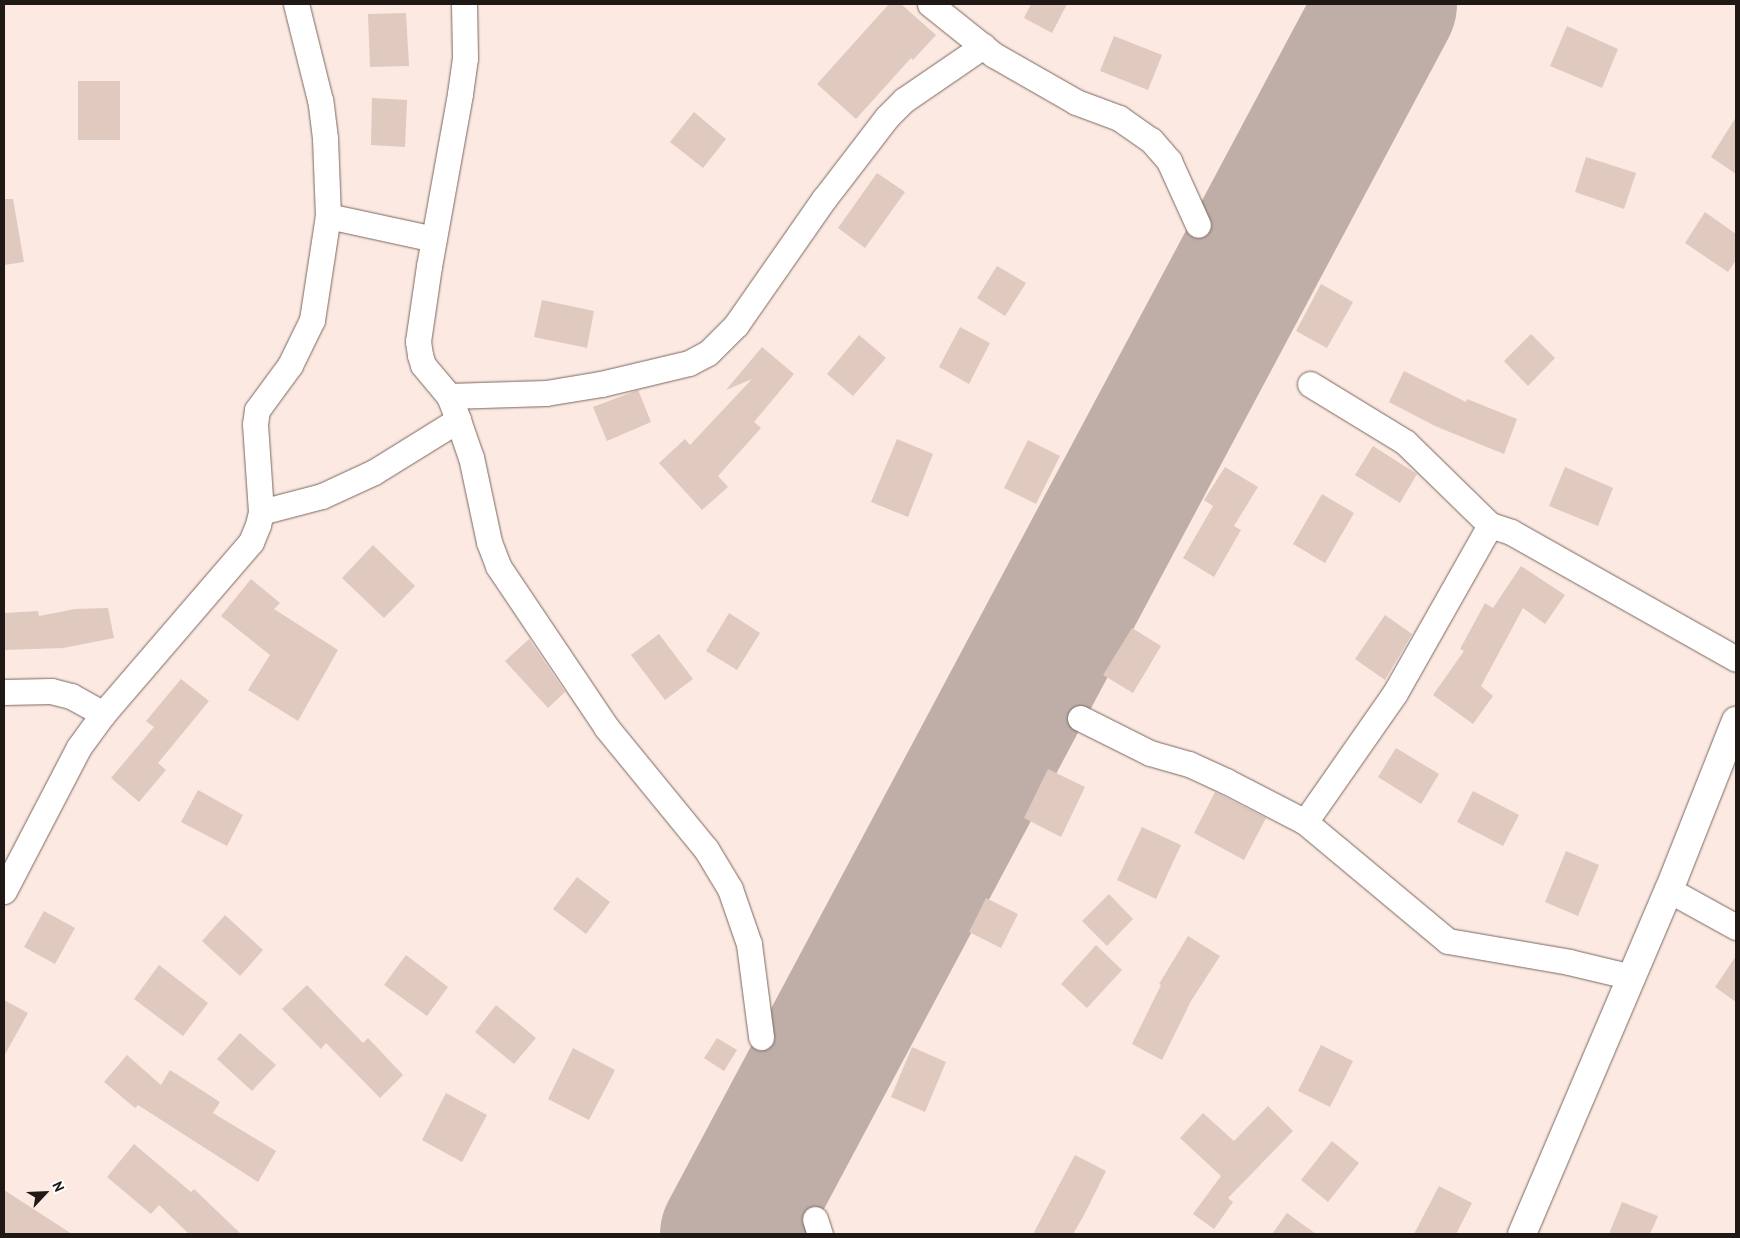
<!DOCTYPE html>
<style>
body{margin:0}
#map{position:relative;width:1740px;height:1238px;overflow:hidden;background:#fce9e1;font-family:"PT Sans",sans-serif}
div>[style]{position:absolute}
.runway>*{height:141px;margin:-70.5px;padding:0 70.5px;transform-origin:70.5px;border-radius:70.5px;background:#beaea7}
.building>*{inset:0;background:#e0c9bf}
.roads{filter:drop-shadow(0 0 1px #7b675f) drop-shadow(0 0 1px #7b675f)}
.minor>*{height:25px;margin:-12.5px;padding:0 12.5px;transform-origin:12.5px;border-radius:12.5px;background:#fff}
.secondary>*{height:28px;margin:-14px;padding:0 14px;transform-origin:14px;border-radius:14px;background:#fff}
span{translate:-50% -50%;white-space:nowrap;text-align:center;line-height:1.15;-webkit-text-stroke:5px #fff;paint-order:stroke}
.frame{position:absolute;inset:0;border:5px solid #201815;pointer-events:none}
.north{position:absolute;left:20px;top:1168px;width:50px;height:50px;-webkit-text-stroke:4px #fff;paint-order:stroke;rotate:65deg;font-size:14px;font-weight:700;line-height:20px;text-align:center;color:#201815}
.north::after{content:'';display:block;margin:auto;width:18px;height:22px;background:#201815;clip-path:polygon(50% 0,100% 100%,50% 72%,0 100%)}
</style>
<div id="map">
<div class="runway">
<i style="left:730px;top:1234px;width:1394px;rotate:-61.93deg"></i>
</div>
<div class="building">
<i style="clip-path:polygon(889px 4px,901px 4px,936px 35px,913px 60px,911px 58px,856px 119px,817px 84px)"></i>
<i style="clip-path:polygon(1031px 4px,1067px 4px,1052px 33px,1024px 18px)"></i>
<i style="clip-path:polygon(406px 13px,409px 66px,370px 67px,368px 14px)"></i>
<i style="clip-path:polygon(1567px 26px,1618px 49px,1602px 88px,1550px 66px)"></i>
<i style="clip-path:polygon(1114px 36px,1162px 55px,1148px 90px,1100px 71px)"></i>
<i style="clip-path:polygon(78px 81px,120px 81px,120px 140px,78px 140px)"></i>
<i style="clip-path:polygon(372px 98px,407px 100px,405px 147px,371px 145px)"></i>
<i style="clip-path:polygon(694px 112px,726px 139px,703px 168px,670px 142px)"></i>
<i style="clip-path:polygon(1736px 117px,1736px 174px,1711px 157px)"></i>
<i style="clip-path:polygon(1586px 157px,1636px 173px,1624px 209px,1575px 192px)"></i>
<i style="clip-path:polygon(877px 173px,905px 192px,865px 248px,838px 228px)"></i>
<i style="clip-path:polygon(4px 199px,13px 199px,24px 262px,4px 265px)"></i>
<i style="clip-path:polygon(1705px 212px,1736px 234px,1736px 260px,1728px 272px,1685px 243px)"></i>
<i style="clip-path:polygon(997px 266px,1026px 283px,1005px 316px,977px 298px)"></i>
<i style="clip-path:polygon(1321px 284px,1353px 302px,1327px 348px,1296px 331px)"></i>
<i style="clip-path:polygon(542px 300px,594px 311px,587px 348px,534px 337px)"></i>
<i style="clip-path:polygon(960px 327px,990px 343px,969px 384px,939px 367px)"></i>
<i style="clip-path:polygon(1531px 334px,1555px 358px,1528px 386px,1504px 361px)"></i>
<i style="clip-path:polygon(859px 335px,886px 358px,853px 396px,827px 374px)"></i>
<i style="clip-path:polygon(762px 347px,794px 374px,754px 422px,761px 428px,718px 476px,728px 487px,702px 510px,659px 463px,685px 439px,690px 445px,752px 379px,726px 390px)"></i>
<i style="clip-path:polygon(1404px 371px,1466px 402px,1467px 399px,1517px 419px,1504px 454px,1435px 426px,1389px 402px)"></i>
<i style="clip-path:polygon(638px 390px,651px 422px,607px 441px,593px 407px)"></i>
<i style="clip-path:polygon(897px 439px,933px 454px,908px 517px,871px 502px)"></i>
<i style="clip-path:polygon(1028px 440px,1060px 456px,1036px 504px,1004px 488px)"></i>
<i style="clip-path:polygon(1373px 446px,1417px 474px,1400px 503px,1355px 475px)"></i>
<i style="clip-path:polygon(1225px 467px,1258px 487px,1234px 526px,1241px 530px,1214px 577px,1183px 558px,1213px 506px,1204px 500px)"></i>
<i style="clip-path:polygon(1565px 467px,1613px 488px,1598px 526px,1549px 506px)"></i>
<i style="clip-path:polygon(1322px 494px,1354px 513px,1325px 563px,1293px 544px)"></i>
<i style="clip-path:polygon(373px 545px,415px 586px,384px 618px,342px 578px)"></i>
<i style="clip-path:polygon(1521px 566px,1565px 595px,1545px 624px,1523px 608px,1481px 686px,1493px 696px,1473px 724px,1433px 695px,1464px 651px,1460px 649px,1485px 603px,1493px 608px)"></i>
<i style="clip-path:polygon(251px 579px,280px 603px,274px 609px,338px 650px,298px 721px,248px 690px,270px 655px,221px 616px)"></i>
<i style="clip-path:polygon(108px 608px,114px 638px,63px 648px,4px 650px,4px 613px,38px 611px,39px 616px,75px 609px)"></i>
<i style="clip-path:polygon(729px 613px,760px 633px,737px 670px,706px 651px)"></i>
<i style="clip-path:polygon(1385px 615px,1412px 634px,1385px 680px,1355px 659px)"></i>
<i style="clip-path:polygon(1132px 628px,1161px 646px,1133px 693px,1103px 675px)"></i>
<i style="clip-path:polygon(659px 634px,693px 679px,665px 700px,631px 655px)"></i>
<i style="clip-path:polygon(529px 639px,565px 692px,548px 708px,505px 661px)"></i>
<i style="clip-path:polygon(181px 679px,209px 701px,158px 763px,166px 770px,139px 802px,111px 778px,154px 727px,146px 721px)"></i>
<i style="clip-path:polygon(1396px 748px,1439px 774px,1421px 804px,1378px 777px)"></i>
<i style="clip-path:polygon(1048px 769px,1085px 787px,1061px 837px,1024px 818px)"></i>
<i style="clip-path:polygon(198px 790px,243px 815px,227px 846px,181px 822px)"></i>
<i style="clip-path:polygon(1473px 791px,1519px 815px,1503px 846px,1457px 822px)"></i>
<i style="clip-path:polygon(1215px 792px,1266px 818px,1244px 860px,1194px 833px)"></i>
<i style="clip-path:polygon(1142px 827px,1181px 845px,1156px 899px,1117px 880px)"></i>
<i style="clip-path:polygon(1566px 851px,1599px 865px,1578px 916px,1545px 902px)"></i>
<i style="clip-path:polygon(577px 877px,610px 902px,586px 934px,553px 909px)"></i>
<i style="clip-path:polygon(1109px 894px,1133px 919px,1107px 946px,1082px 921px)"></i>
<i style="clip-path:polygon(986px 898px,1018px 914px,1001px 948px,969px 932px)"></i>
<i style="clip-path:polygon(44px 911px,75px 928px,55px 964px,24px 947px)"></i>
<i style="clip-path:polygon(225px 915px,263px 950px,240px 976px,202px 941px)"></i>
<i style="clip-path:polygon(1188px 936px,1220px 956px,1191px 1001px,1162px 1060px,1132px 1044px,1161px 985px,1159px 984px)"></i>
<i style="clip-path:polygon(1096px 945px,1122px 970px,1087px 1008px,1061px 984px)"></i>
<i style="clip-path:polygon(406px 955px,448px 987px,427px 1016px,384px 985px)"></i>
<i style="clip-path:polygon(1736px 956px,1736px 1002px,1715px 987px)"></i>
<i style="clip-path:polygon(159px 965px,208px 1003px,183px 1036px,134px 999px)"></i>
<i style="clip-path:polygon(307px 985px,363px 1043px,368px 1038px,403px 1075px,380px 1098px,326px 1043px,321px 1049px,282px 1009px)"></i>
<i style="clip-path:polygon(4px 1000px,28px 1013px,4px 1056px)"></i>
<i style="clip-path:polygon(496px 1005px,536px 1038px,514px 1064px,475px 1032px)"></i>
<i style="clip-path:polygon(240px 1033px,276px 1065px,252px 1091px,217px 1059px)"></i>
<i style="clip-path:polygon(717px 1038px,737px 1050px,724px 1071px,704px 1058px)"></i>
<i style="clip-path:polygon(1321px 1045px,1353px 1061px,1330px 1107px,1298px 1091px)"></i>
<i style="clip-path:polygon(912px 1047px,946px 1062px,925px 1112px,891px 1097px)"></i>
<i style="clip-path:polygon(573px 1048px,615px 1070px,589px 1120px,548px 1099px)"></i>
<i style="clip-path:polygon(127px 1055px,161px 1085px,170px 1070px,220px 1102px,213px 1113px,276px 1151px,258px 1182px,138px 1105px,135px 1108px,104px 1082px)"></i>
<i style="clip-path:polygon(446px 1093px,487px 1115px,462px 1162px,422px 1140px)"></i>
<i style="clip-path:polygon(1268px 1106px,1293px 1131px,1228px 1198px,1233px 1202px,1214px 1229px,1193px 1214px,1221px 1176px,1180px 1138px,1203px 1113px,1234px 1141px)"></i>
<i style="clip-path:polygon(1332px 1141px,1359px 1163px,1328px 1202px,1301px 1180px)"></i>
<i style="clip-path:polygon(134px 1144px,191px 1192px,194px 1189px,241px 1234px,189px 1234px,159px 1205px,151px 1214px,107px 1177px)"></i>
<i style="clip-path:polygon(1075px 1155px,1106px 1171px,1084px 1215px,1073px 1234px,1033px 1234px)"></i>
<i style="clip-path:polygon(1439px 1186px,1472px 1203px,1456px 1234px,1414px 1234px)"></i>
<i style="clip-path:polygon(4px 1190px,72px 1234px,4px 1234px)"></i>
<i style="clip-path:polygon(1622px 1202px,1658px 1216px,1650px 1234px,1609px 1234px)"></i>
<i style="clip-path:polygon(1287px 1213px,1316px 1234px,1272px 1234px)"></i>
</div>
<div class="roads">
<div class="minor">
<i style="left:464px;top:4px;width:54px;rotate:88.9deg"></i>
<i style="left:465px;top:58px;width:36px;rotate:98deg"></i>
<i style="left:460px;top:94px;width:175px;rotate:100.2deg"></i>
<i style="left:429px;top:266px;width:76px;rotate:98.3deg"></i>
<i style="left:418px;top:341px;width:14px;rotate:82deg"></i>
<i style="left:420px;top:355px;width:10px;rotate:73deg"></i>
<i style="left:423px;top:365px;width:40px;rotate:50deg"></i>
<i style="left:449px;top:396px;width:26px;rotate:69deg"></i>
<i style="left:458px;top:420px;width:39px;rotate:71deg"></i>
<i style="left:471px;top:457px;width:87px;rotate:78deg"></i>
<i style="left:489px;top:542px;width:26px;rotate:69deg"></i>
<i style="left:498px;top:566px;width:194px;rotate:56.1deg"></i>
<i style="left:606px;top:727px;width:158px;rotate:50.7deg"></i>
<i style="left:706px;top:849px;width:47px;rotate:59deg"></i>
<i style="left:730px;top:889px;width:58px;rotate:70.9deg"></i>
<i style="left:749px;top:944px;width:94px;rotate:82.6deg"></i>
<i style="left:930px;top:4px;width:82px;rotate:38.6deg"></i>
<i style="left:994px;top:55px;width:95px;rotate:29.8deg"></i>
<i style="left:1076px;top:102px;width:46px;rotate:20.4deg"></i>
<i style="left:1119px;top:118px;width:39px;rotate:35deg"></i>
<i style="left:1151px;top:140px;width:28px;rotate:49deg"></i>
<i style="left:1169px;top:161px;width:70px;rotate:65.6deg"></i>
<i style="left:328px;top:216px;width:108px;rotate:12.2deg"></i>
<i style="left:1310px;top:384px;width:111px;rotate:31.4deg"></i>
<i style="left:1405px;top:442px;width:119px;rotate:44.3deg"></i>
<i style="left:1490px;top:525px;width:22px;rotate:18deg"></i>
<i style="left:1511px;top:532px;width:258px;rotate:29.4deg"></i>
<i style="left:449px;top:396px;width:97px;rotate:-1.8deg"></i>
<i style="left:546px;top:393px;width:56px;rotate:-9.3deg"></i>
<i style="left:601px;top:384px;width:90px;rotate:-13.4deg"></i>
<i style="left:689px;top:363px;width:21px;rotate:-28deg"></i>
<i style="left:708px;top:353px;width:40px;rotate:-45deg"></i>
<i style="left:736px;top:325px;width:154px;rotate:-55.1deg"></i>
<i style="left:824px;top:199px;width:103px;rotate:-52.5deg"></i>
<i style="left:887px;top:117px;width:24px;rotate:-45deg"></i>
<i style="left:904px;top:100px;width:96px;rotate:-34.4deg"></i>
<i style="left:261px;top:512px;width:63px;rotate:-14.7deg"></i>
<i style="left:322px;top:496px;width:57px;rotate:-24.8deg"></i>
<i style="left:374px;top:472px;width:99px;rotate:-31.8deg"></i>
<i style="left:4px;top:692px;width:47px;rotate:-1.2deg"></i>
<i style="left:51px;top:691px;width:21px;rotate:14deg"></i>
<i style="left:71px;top:696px;width:37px;rotate:29deg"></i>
<i style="left:1080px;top:718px;width:78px;rotate:26.6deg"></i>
<i style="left:1150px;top:753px;width:41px;rotate:15.8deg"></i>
<i style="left:1189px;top:764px;width:41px;rotate:24.7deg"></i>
<i style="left:1226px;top:781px;width:89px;rotate:27.4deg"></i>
<i style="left:1305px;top:822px;width:186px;rotate:39.8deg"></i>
<i style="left:1448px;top:941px;width:123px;rotate:9.8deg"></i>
<i style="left:1569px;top:962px;width:65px;rotate:13.4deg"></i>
<i style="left:1305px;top:822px;width:157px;rotate:-55.1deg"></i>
<i style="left:1395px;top:693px;width:193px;rotate:-60.5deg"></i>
<i style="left:1669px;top:890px;width:77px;rotate:28.9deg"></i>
<i style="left:4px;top:891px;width:162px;rotate:-62.5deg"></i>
<i style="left:79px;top:747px;width:41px;rotate:-54deg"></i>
<i style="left:103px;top:714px;width:227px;rotate:-49.3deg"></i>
<i style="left:251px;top:542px;width:18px;rotate:-68deg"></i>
<i style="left:258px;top:525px;width:13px;rotate:-77deg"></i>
<i style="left:261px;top:512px;width:88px;rotate:-93.9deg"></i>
<i style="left:255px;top:424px;width:14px;rotate:-82deg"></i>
<i style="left:257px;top:410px;width:56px;rotate:-53.7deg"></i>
<i style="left:290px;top:365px;width:50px;rotate:-63.9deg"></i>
<i style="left:312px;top:320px;width:105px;rotate:-81.3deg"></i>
<i style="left:328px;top:216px;width:78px;rotate:-92.2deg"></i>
<i style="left:325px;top:138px;width:38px;rotate:-97deg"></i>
<i style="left:320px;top:100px;width:99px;rotate:-104deg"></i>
<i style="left:815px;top:1219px;width:16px;rotate:72deg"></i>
</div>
<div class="secondary">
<i style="left:1522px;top:1234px;width:374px;rotate:-66.9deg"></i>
<i style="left:1669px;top:890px;width:182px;rotate:-68.4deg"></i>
</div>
</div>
<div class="frame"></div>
<div class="north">N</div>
</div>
